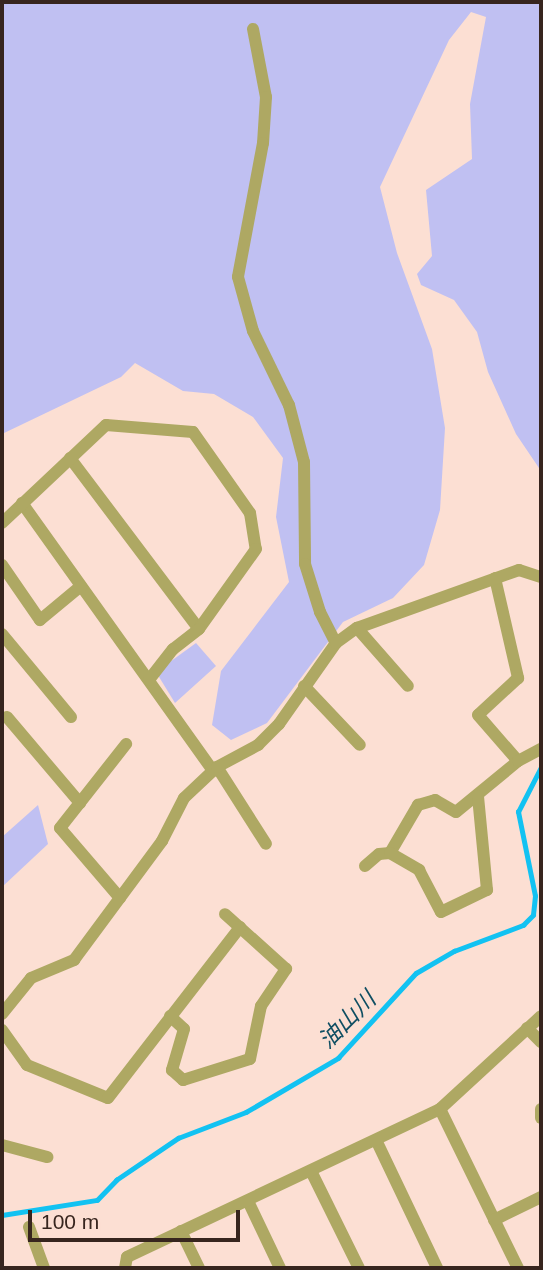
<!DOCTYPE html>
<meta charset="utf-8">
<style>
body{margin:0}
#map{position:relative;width:543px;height:1270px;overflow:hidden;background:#fcdfd3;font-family:Arial,"Noto Sans JP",sans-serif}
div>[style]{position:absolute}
.green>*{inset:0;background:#c0c0f2}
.stream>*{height:4.5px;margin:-2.25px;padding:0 2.25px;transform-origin:2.25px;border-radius:2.25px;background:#12c2f2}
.minor>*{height:12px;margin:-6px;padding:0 6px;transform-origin:6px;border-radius:6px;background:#aea863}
span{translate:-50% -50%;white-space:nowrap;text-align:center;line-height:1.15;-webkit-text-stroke:5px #fcdfd3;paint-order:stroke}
.water-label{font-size:23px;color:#0f4e62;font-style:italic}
.frame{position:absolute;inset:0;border:4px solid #37251e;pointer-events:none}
.scale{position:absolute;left:28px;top:1210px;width:212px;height:32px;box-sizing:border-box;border:4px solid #37251e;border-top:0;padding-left:9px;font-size:21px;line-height:24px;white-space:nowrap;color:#37251e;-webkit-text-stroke:5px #fcdfd3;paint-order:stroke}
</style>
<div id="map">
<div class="green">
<i style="clip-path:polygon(2px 2px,541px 2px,541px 471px,516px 434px,488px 372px,477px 332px,454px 300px,421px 285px,417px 274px,432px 256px,426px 190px,472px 159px,470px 104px,486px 17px,471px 12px,449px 40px,380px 187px,397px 253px,432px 349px,445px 428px,440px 510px,424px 565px,393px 598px,343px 622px,267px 723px,231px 740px,212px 725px,221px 671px,289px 582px,276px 517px,283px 458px,253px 417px,214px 394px,183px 391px,135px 363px,121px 377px,2px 434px)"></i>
<i style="clip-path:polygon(196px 643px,216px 666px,175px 703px,156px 672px)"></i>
<i style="clip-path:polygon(38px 805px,48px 844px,2px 887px,2px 837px)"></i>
</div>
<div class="stream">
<i style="left:2px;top:1215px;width:96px;rotate:-9deg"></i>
<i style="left:97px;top:1200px;width:28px;rotate:-46deg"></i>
<i style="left:116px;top:1180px;width:75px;rotate:-34.1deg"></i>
<i style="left:178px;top:1138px;width:73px;rotate:-20.9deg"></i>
<i style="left:246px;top:1112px;width:107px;rotate:-30.4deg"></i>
<i style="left:338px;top:1058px;width:115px;rotate:-47.5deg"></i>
<i style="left:416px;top:973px;width:44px;rotate:-30.1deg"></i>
<i style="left:454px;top:951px;width:74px;rotate:-20.6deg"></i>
<i style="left:523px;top:925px;width:14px;rotate:-45deg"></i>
<i style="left:533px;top:915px;width:19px;rotate:-84deg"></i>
<i style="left:535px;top:896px;width:86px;rotate:-101.4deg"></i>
<i style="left:518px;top:812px;width:51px;rotate:-62.9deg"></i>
</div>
<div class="minor">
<i style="left:253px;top:29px;width:69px;rotate:79.2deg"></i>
<i style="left:266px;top:97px;width:46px;rotate:93.7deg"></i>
<i style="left:263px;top:143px;width:136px;rotate:100.6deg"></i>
<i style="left:238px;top:277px;width:56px;rotate:74.5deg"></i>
<i style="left:253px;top:331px;width:82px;rotate:64.1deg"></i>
<i style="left:289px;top:405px;width:59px;rotate:75.3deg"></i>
<i style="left:304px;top:462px;width:102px;rotate:89.4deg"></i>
<i style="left:305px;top:564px;width:50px;rotate:72.6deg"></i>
<i style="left:320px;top:612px;width:35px;rotate:63deg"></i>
<i style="left:70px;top:458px;width:214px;rotate:53deg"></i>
<i style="left:22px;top:503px;width:329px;rotate:54.5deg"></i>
<i style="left:2px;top:523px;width:143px;rotate:-43.3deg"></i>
<i style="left:106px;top:425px;width:87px;rotate:4.6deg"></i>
<i style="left:193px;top:432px;width:99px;rotate:54.9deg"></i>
<i style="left:250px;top:513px;width:36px;rotate:81deg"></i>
<i style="left:256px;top:549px;width:98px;rotate:125.5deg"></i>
<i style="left:199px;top:629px;width:33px;rotate:142deg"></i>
<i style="left:173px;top:649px;width:39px;rotate:128deg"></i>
<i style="left:2px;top:565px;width:67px;rotate:55.4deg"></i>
<i style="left:40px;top:620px;width:53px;rotate:-39.7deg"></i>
<i style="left:495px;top:578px;width:103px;rotate:77deg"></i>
<i style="left:518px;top:678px;width:54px;rotate:137.2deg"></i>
<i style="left:478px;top:715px;width:61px;rotate:49deg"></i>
<i style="left:357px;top:628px;width:77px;rotate:48.7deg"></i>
<i style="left:2px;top:634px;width:108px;rotate:50.3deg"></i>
<i style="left:304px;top:686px;width:81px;rotate:46.5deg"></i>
<i style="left:7px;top:717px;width:113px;rotate:49.7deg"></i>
<i style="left:217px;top:767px;width:91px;rotate:57.5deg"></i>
<i style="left:390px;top:853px;width:56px;rotate:-59.7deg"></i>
<i style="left:418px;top:805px;width:18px;rotate:-16deg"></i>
<i style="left:435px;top:800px;width:24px;rotate:30deg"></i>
<i style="left:456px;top:812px;width:80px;rotate:-39.4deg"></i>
<i style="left:518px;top:761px;width:26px;rotate:-28deg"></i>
<i style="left:365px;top:866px;width:18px;rotate:-41deg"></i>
<i style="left:379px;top:854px;width:11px;rotate:-5deg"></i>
<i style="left:390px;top:853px;width:34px;rotate:30deg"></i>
<i style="left:419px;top:870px;width:47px;rotate:62.4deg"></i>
<i style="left:441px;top:912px;width:51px;rotate:-25.6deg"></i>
<i style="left:487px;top:890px;width:94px;rotate:-95.5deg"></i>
<i style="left:120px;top:898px;width:92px;rotate:-130.6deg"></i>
<i style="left:60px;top:828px;width:107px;rotate:-51.8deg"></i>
<i style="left:2px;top:1014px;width:46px;rotate:-51.1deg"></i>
<i style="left:31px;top:978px;width:47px;rotate:-22.7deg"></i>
<i style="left:74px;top:960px;width:148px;rotate:-53.5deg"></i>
<i style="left:162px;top:841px;width:48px;rotate:-62.9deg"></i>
<i style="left:184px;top:798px;width:45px;rotate:-43.2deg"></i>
<i style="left:217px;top:767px;width:47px;rotate:-28.2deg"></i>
<i style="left:258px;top:745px;width:30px;rotate:-45deg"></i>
<i style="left:279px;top:724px;width:99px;rotate:-54.9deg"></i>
<i style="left:336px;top:643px;width:26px;rotate:-36deg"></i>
<i style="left:357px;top:628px;width:172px;rotate:-19.7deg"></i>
<i style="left:519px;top:570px;width:23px;rotate:18deg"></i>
<i style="left:170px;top:1016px;width:19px;rotate:43deg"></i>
<i style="left:184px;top:1029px;width:43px;rotate:106.3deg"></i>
<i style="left:172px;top:1070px;width:15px;rotate:42deg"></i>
<i style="left:183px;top:1080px;width:70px;rotate:-17.4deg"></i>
<i style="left:250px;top:1059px;width:54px;rotate:-78.3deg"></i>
<i style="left:261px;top:1006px;width:45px;rotate:-56deg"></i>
<i style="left:286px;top:969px;width:82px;rotate:-138deg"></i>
<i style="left:527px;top:1028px;width:20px;rotate:45deg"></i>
<i style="left:2px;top:1030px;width:43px;rotate:54.5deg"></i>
<i style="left:27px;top:1065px;width:87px;rotate:22.2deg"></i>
<i style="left:108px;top:1098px;width:216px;rotate:-52.3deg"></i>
<i style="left:440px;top:1109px;width:177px;rotate:63.9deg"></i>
<i style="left:541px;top:1109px;width:9px;rotate:90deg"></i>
<i style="left:377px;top:1142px;width:140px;rotate:64.5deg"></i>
<i style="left:2px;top:1145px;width:47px;rotate:14.9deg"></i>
<i style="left:311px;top:1171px;width:108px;rotate:63.7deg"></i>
<i style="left:248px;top:1201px;width:74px;rotate:64.5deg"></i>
<i style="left:494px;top:1220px;width:52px;rotate:-26.1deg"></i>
<i style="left:29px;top:1227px;width:44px;rotate:69.9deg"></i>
<i style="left:181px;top:1231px;width:41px;rotate:64.1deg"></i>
<i style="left:125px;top:1268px;width:11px;rotate:-80deg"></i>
<i style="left:127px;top:1257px;width:346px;rotate:-25.3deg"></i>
<i style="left:440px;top:1109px;width:137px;rotate:-42.6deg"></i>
</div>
<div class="water-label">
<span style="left:347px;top:1020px;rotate:-45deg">油山川</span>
</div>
<div class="frame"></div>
<div class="scale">100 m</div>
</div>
